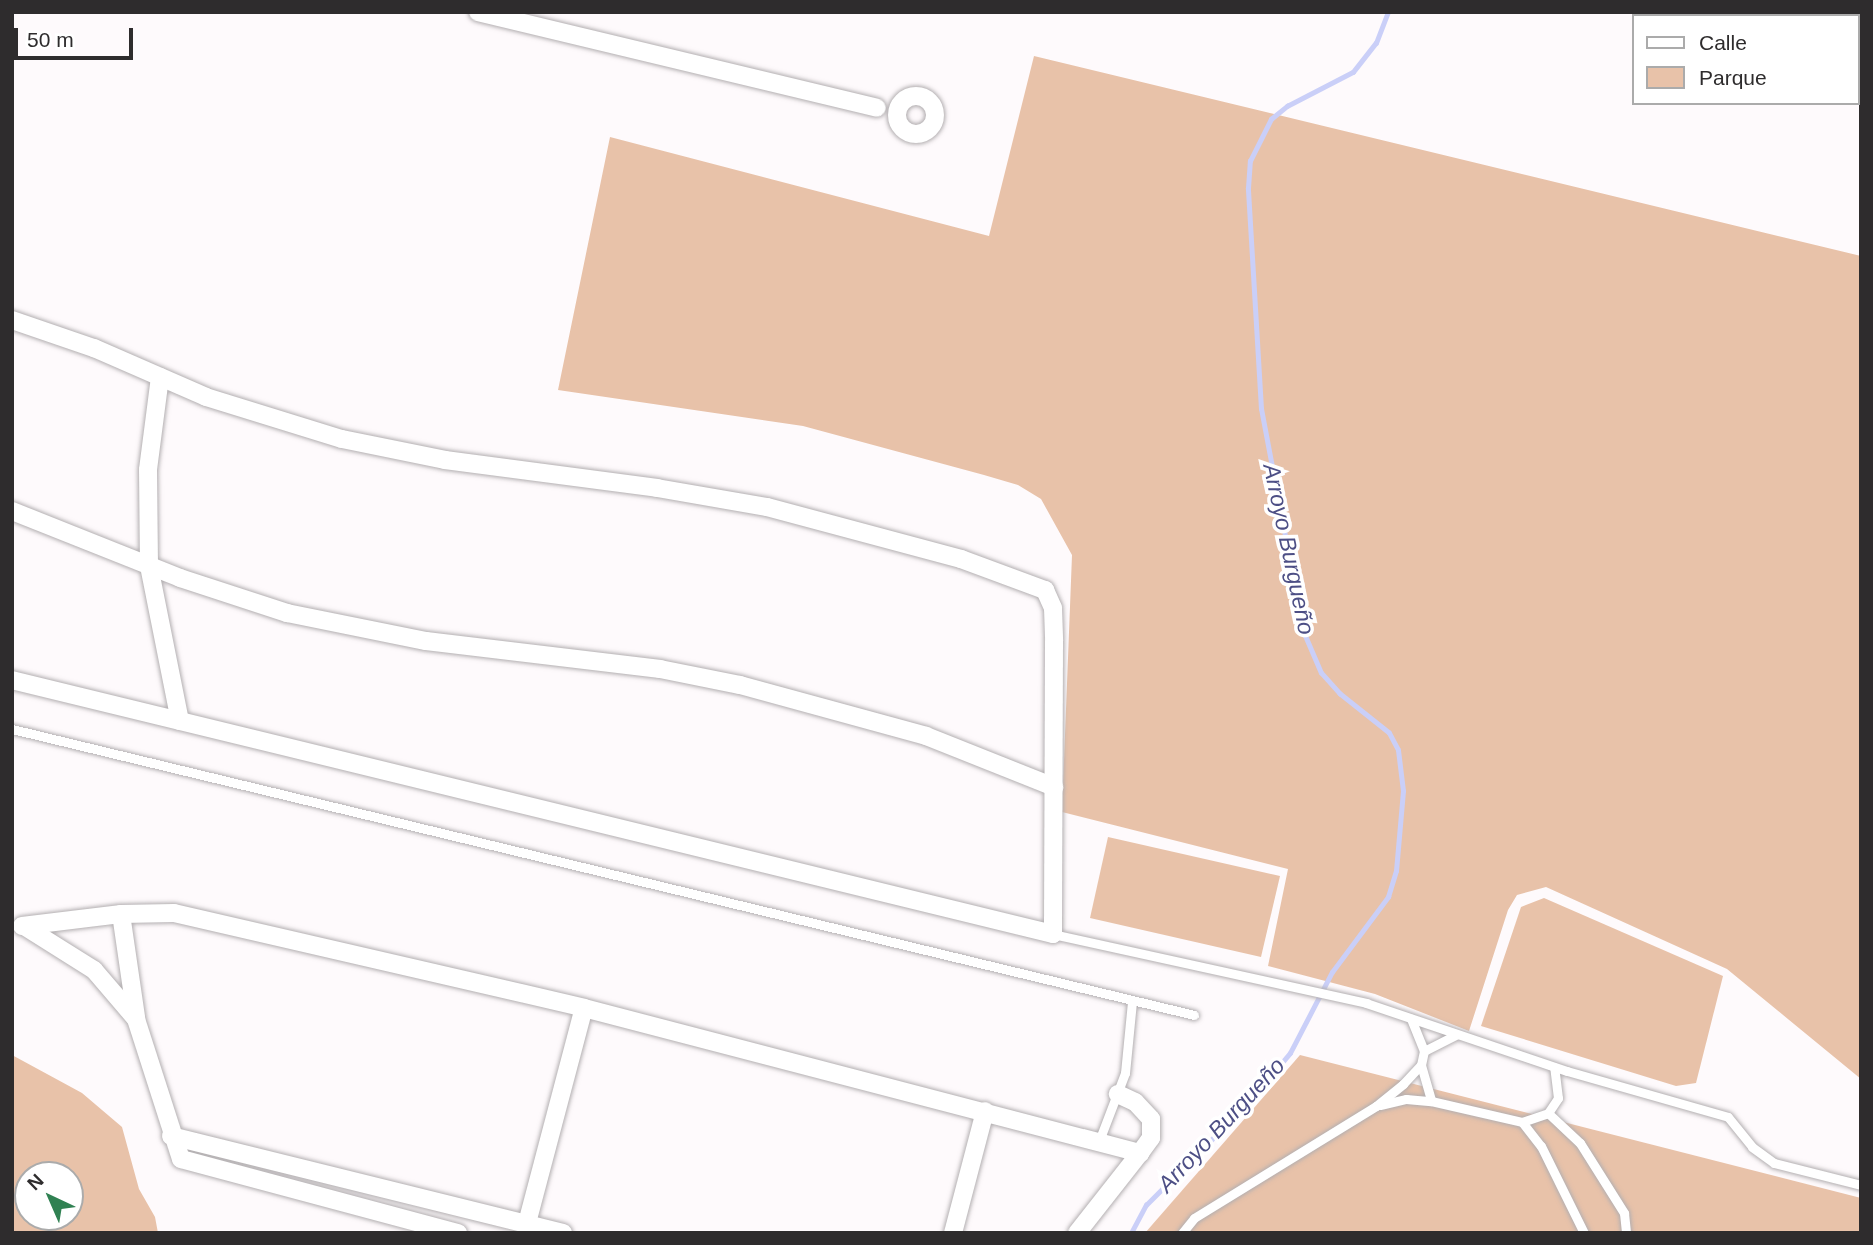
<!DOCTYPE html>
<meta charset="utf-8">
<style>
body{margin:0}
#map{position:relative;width:1873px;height:1245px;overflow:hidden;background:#fefafc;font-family:Arial,sans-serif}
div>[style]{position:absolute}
.green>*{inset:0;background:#e8c2a9}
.stream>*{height:4.5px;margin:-2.25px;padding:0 2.25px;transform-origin:2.25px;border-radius:2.25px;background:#cacff8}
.roads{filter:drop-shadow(0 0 2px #b3afb1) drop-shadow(0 0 2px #b3afb1)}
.lane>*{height:9px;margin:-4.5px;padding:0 4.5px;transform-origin:4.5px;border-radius:4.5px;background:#fff}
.street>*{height:18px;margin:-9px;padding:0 9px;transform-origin:9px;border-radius:9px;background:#fff}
.street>.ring{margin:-9px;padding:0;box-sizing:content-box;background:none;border:18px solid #fff;border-radius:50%}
span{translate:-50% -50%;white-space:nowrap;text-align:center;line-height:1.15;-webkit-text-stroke:7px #fff;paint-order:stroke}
.water-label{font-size:23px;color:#4d4f85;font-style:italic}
.frame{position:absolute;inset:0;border:14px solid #2e2c2d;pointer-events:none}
.legend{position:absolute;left:1632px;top:14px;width:228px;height:91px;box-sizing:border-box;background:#fff;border:2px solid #ababab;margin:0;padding:9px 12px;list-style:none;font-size:21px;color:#2e2c2d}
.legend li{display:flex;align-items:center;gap:14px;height:35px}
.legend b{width:35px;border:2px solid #ababab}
.north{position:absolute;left:14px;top:1161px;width:70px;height:70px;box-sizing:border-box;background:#fff;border:2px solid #ababab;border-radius:50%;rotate:316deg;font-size:19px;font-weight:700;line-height:28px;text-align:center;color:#2e2c2d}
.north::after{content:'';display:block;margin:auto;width:24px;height:32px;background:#308152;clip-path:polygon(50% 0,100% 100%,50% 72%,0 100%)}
.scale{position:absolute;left:14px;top:28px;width:119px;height:32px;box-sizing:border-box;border:4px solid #2e2c2d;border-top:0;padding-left:9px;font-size:21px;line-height:24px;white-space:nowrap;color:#2e2c2d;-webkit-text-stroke:5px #fff;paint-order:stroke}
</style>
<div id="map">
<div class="green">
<i style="clip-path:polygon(1034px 56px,1861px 256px,1861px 1079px,1727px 969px,1546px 887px,1517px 895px,1508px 910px,1469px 1031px,1375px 994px,1268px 966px,1288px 869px,1062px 812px,1072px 555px,1041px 499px,1018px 485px,984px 475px,803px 426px,558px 390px,610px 137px,989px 236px)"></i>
<i style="clip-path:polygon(1108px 837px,1280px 876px,1261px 957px,1090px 918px)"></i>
<i style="clip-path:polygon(1544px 898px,1723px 976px,1696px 1083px,1676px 1086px,1481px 1026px,1521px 907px)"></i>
<i style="clip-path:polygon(evenodd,12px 1055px,82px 1093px,122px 1127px,139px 1189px,155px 1217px,158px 1233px,12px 1233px,12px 1055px,28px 1175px,70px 1175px,70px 1217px,28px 1217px,28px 1175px)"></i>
<i style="clip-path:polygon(1300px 1055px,1861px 1198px,1861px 1233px,1145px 1233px)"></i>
</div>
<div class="stream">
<i style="left:1131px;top:1233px;width:32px;rotate:-62deg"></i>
<i style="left:1146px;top:1205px;width:147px;rotate:-45deg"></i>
<i style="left:1250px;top:1101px;width:62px;rotate:-50.2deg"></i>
<i style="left:1290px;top:1053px;width:91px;rotate:-62.6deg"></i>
<i style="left:1332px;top:972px;width:94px;rotate:-53.3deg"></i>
<i style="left:1388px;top:897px;width:27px;rotate:-73deg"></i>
<i style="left:1396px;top:871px;width:80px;rotate:-85deg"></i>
<i style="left:1403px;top:791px;width:41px;rotate:-97deg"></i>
<i style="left:1398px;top:750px;width:19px;rotate:-118deg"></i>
<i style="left:1389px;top:733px;width:63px;rotate:-141.5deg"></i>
<i style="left:1340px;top:694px;width:28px;rotate:-132deg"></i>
<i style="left:1321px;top:673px;width:46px;rotate:-113.2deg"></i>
<i style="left:1303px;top:631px;width:226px;rotate:-100.7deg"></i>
<i style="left:1261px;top:409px;width:221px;rotate:-93.4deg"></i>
<i style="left:1248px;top:188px;width:27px;rotate:-86deg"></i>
<i style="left:1250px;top:161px;width:47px;rotate:-63.4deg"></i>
<i style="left:1271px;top:119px;width:21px;rotate:-39deg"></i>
<i style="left:1287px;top:106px;width:74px;rotate:-27.3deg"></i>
<i style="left:1353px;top:72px;width:37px;rotate:-52deg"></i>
<i style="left:1376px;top:43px;width:33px;rotate:-69deg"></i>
</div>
<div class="roads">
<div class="lane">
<i style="left:12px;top:729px;width:1216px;rotate:13.6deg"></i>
<i style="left:1053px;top:934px;width:321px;rotate:12.4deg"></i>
<i style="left:1366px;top:1003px;width:212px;rotate:18.7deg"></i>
<i style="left:1567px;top:1071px;width:167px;rotate:15.9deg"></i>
<i style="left:1728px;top:1117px;width:38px;rotate:51deg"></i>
<i style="left:1752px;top:1147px;width:27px;rotate:36deg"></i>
<i style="left:1774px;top:1163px;width:90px;rotate:14.2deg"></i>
<i style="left:1424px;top:1051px;width:36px;rotate:-27deg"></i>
<i style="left:1421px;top:1065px;width:37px;rotate:74deg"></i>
<i style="left:1380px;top:1105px;width:27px;rotate:-13deg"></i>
<i style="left:1406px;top:1099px;width:25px;rotate:5deg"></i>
<i style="left:1431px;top:1101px;width:93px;rotate:13deg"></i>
<i style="left:1522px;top:1122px;width:28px;rotate:-19deg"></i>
<i style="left:1548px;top:1113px;width:18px;rotate:-56deg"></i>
<i style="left:1558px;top:1098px;width:31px;rotate:-97deg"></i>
<i style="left:1548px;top:1113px;width:44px;rotate:43.2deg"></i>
<i style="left:1580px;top:1143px;width:83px;rotate:57.8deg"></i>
<i style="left:1624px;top:1213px;width:20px;rotate:84deg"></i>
<i style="left:1522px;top:1122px;width:31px;rotate:52deg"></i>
<i style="left:1541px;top:1146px;width:97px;rotate:63.7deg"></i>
<i style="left:1099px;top:1141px;width:73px;rotate:-69.1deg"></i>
<i style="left:1125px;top:1073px;width:71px;rotate:-84.4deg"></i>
<i style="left:1182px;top:1233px;width:19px;rotate:-51deg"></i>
<i style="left:1194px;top:1218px;width:214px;rotate:-31.6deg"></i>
<i style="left:1376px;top:1106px;width:35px;rotate:-39deg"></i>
<i style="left:1403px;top:1084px;width:26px;rotate:-47deg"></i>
<i style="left:1421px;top:1065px;width:14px;rotate:-78deg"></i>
<i style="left:1424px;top:1051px;width:35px;rotate:-112deg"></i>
</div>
<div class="street">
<i style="left:478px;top:12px;width:410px;rotate:13.5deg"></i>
<i class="ring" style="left:897px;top:96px;width:20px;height:20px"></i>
<i style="left:12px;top:320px;width:87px;rotate:18.9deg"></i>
<i style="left:94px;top:348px;width:122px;rotate:23.6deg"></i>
<i style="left:206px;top:397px;width:142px;rotate:17.2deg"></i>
<i style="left:342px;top:439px;width:105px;rotate:11.5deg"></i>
<i style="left:445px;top:460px;width:214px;rotate:7.5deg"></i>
<i style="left:657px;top:488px;width:112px;rotate:9.8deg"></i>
<i style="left:767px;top:507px;width:201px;rotate:15deg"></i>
<i style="left:961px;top:559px;width:90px;rotate:20.3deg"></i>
<i style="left:1045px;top:590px;width:20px;rotate:66deg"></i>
<i style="left:1053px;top:608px;width:33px;rotate:88deg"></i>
<i style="left:1054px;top:641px;width:293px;rotate:90.2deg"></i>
<i style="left:1053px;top:934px;width:1072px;rotate:-166.29deg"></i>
<i style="left:160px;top:377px;width:94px;rotate:97.4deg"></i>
<i style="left:148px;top:470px;width:96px;rotate:89.4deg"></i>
<i style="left:149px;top:566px;width:158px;rotate:78.7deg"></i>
<i style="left:12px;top:511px;width:181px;rotate:21.7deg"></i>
<i style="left:180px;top:578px;width:113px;rotate:18.1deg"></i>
<i style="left:287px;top:613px;width:142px;rotate:11.4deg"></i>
<i style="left:426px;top:641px;width:236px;rotate:6.8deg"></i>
<i style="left:660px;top:669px;width:82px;rotate:11.3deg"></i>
<i style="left:740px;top:685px;width:193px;rotate:15.3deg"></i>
<i style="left:926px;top:736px;width:138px;rotate:21.7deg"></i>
<i style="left:121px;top:914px;width:53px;rotate:-1.1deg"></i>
<i style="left:174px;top:913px;width:421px;rotate:13deg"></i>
<i style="left:584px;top:1008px;width:575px;rotate:14.62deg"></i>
<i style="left:1140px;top:1153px;width:19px;rotate:-54deg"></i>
<i style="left:1151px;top:1138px;width:19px;rotate:-90deg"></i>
<i style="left:1151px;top:1119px;width:23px;rotate:-133deg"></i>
<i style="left:1135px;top:1102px;width:19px;rotate:-155deg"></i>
<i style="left:22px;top:926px;width:100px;rotate:-6.9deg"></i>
<i style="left:121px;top:914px;width:104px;rotate:81.7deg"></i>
<i style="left:24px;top:926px;width:83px;rotate:32.2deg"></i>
<i style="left:94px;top:970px;width:65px;rotate:49.4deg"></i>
<i style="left:136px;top:1019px;width:147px;rotate:72.2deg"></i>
<i style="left:181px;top:1159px;width:287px;rotate:15deg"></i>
<i style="left:171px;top:1136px;width:404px;rotate:13.9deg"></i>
<i style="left:527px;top:1223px;width:222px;rotate:-75.2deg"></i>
<i style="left:953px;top:1233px;width:126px;rotate:-75.3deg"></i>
<i style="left:1077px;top:1233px;width:102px;rotate:-51.8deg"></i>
</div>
</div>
<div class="water-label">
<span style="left:1289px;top:549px;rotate:78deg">Arroyo Burgueño</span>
<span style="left:1221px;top:1125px;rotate:-47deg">Arroyo Burgueño</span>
</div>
<div class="frame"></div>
<ul class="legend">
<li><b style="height:9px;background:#fff"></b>Calle</li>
<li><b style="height:19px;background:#e8c2a9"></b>Parque</li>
</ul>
<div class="north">N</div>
<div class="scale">50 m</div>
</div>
